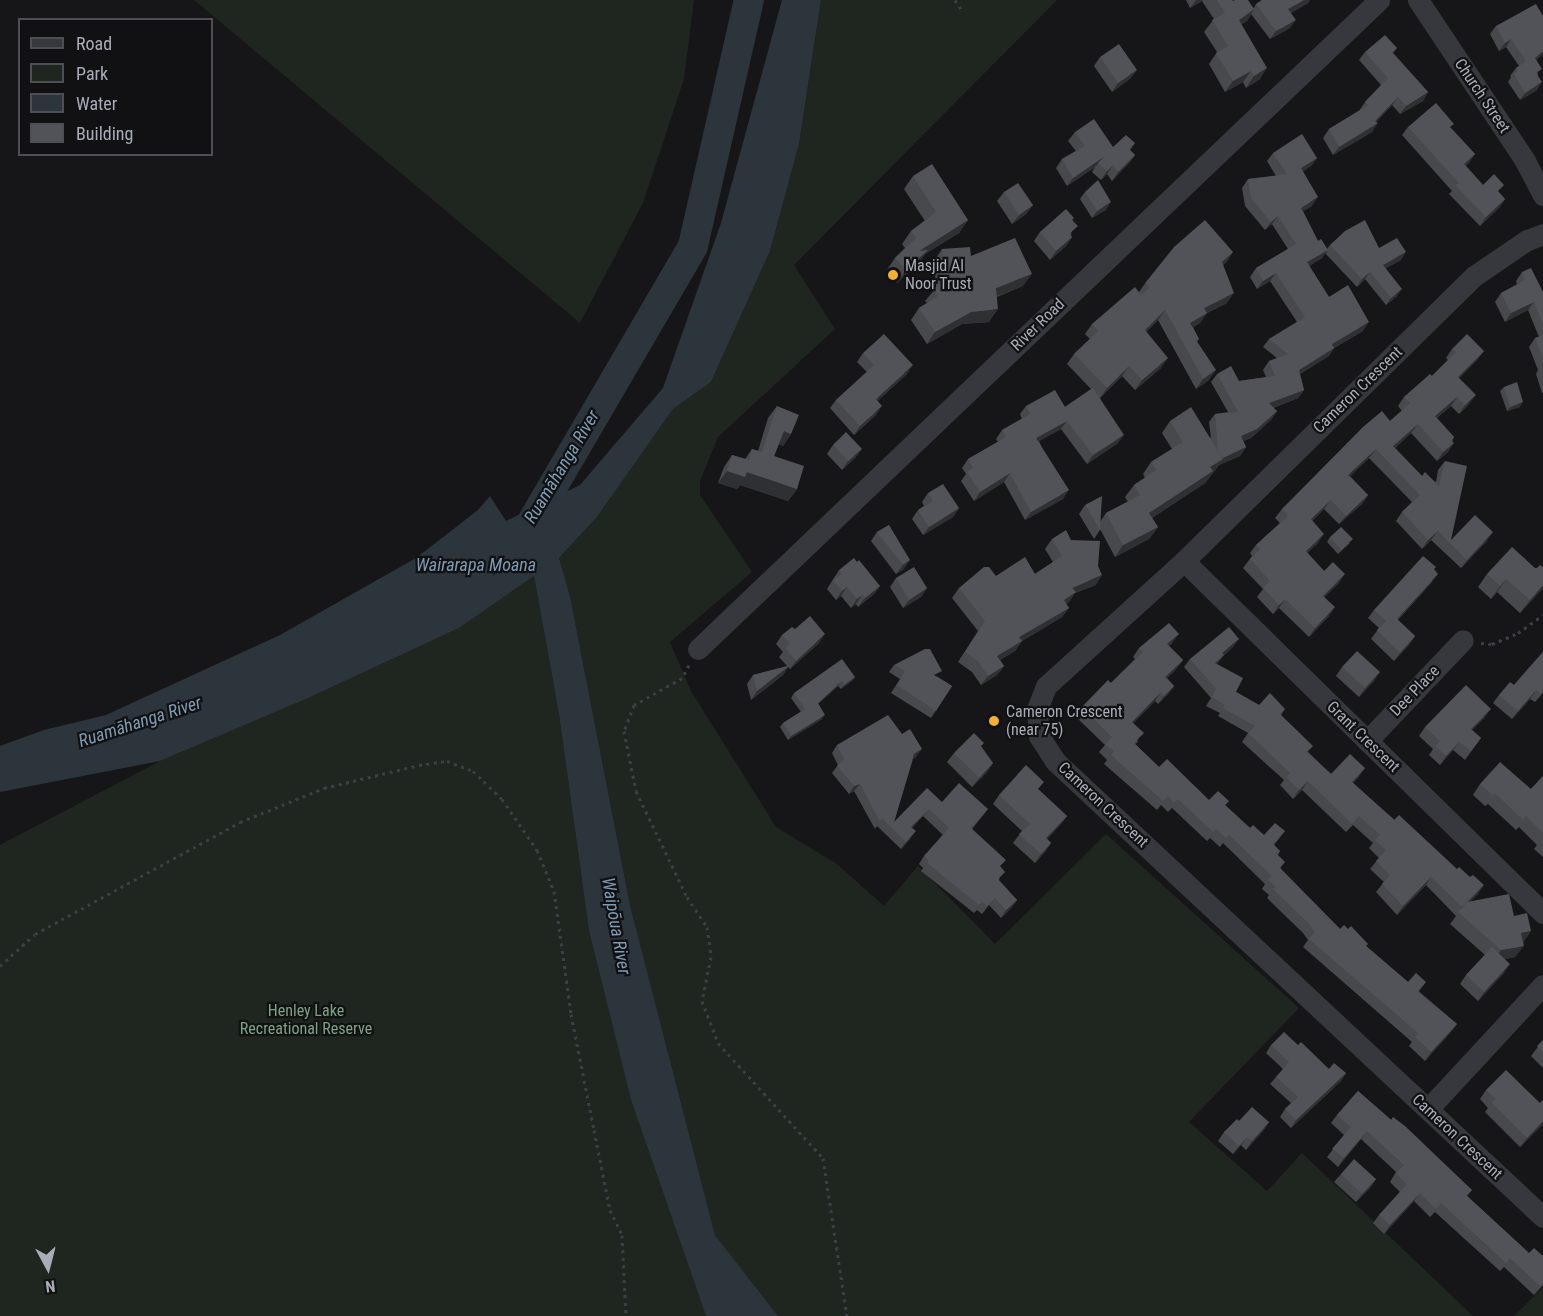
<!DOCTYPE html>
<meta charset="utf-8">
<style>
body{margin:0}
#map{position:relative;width:1543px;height:1316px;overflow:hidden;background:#161618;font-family:"Roboto Condensed",sans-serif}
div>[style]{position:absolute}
.green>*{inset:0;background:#1e261f}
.water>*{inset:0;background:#2c353c}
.river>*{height:30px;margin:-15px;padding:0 15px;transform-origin:15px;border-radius:15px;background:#2c353c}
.path>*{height:3px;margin-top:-1.5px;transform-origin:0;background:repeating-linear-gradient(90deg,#3d3f44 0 3px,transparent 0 7.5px)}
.minor>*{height:21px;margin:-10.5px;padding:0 10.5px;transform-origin:10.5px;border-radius:10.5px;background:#37383d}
.wall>*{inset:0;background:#47494d}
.shaded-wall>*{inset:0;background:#2f3033}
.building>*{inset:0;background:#525359}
.dots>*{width:16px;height:16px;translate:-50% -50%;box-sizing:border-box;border:3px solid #111113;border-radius:50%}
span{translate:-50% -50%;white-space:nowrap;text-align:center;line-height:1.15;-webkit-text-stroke:4.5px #111113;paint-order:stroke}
.street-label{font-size:16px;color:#a8adb8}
.poi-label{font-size:16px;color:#a8adb8}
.left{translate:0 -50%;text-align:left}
.park-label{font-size:16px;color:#7fa381}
.water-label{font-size:18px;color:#7f9bb3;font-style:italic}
.legend{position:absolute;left:18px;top:18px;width:195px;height:138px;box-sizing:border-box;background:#111113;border:2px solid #4d4f55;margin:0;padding:8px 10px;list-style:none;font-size:18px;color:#a8adb8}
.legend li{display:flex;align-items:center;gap:12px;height:30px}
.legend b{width:30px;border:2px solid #4d4f55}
.north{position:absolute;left:18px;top:1238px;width:60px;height:60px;-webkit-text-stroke:4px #111113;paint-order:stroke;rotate:173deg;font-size:16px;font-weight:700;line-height:24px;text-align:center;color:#a8adb8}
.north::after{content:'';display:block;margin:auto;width:21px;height:27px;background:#a8adb8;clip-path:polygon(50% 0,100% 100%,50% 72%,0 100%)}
</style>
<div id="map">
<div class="green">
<i style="clip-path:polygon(194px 0,694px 0,684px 79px,643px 203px,580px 323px)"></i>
<i style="clip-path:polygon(821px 0,1057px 0,794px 265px,835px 329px,718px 437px,700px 481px,700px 495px,752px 572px,670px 642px,691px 691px,776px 827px,837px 864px,884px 906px,918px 866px,995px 944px,1106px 834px,1299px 1008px,1189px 1122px,1267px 1191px,1302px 1153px,1473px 1316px,778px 1316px,715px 1235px,630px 905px,570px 596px,559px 558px,597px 517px,673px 409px,711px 382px,770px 251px,799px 144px)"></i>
<i style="clip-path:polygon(534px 576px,559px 714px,589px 931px,631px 1100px,706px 1316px,0 1316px,0 845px,160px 761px,306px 699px,459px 628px)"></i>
<i style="clip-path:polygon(1543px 1287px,1543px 1316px,1514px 1316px)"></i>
</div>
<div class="water">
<i style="clip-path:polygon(782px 0,821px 0,799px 144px,770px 251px,711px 382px,673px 409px,597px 517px,559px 558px,570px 596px,630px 905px,715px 1235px,778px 1316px,706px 1316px,631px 1100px,589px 931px,559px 714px,534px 576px,459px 628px,306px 699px,160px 761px,0 792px,0 746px,44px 730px,106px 715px,280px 635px,416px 558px,478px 510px,490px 496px,506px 521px,580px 485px,663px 388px,721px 223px)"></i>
</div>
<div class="river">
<i style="left:518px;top:533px;width:13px;rotate:-29deg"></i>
<i style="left:529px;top:527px;width:325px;rotate:-59.7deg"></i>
<i style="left:693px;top:246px;width:252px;rotate:-77.2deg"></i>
</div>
<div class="path">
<i style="left:955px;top:0;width:11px;rotate:56deg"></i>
<i style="left:1481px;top:643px;width:11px;rotate:5deg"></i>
<i style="left:1492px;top:644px;width:28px;rotate:-23deg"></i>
<i style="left:1518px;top:633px;width:31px;rotate:-36deg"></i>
<i style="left:689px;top:665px;width:15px;rotate:118deg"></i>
<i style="left:682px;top:678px;width:55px;rotate:150.6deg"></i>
<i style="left:634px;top:705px;width:28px;rotate:111deg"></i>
<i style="left:624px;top:731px;width:61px;rotate:78.7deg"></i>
<i style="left:636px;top:791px;width:118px;rotate:64.3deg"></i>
<i style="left:687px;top:897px;width:36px;rotate:56deg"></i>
<i style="left:707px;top:927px;width:30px;rotate:82deg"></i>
<i style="left:711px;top:957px;width:45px;rotate:101.6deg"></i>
<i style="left:702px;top:1001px;width:45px;rotate:69.1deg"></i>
<i style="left:718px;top:1043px;width:156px;rotate:47.6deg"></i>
<i style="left:823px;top:1158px;width:160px;rotate:81.4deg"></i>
<i style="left:0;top:966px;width:47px;rotate:-42.4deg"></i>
<i style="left:35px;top:934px;width:234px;rotate:-28.6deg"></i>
<i style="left:240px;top:822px;width:91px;rotate:-22deg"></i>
<i style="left:324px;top:788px;width:98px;rotate:-13.6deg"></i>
<i style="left:419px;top:765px;width:28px;rotate:-8deg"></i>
<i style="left:447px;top:761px;width:28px;rotate:21deg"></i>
<i style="left:473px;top:771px;width:40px;rotate:44deg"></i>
<i style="left:502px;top:799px;width:62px;rotate:55.5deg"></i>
<i style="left:537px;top:850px;width:44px;rotate:67.5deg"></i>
<i style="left:554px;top:891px;width:124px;rotate:82.1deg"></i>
<i style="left:571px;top:1014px;width:118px;rotate:78.8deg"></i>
<i style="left:594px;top:1130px;width:82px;rotate:78.7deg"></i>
<i style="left:610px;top:1210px;width:28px;rotate:64deg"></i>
<i style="left:622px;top:1235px;width:81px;rotate:87.2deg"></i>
</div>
<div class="minor">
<i style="left:1418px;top:0;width:191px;rotate:56.3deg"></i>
<i style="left:1524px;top:159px;width:41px;rotate:62.2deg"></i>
<i style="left:1543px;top:234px;width:17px;rotate:159deg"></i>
<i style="left:1527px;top:240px;width:64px;rotate:145.8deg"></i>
<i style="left:1474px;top:276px;width:407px;rotate:135.5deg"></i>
<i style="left:1184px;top:561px;width:186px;rotate:137.8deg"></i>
<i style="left:1046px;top:686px;width:25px;rotate:111deg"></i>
<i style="left:1037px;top:709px;width:27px;rotate:86deg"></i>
<i style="left:1039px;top:736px;width:30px;rotate:57deg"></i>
<i style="left:1055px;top:761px;width:668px;rotate:43.06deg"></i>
<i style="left:1184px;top:561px;width:503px;rotate:44.44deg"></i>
<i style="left:698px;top:649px;width:941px;rotate:-43.62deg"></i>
<i style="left:1367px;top:741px;width:139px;rotate:-46.5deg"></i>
<i style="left:1428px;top:1109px;width:169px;rotate:-47.2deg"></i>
</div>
<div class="wall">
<i style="clip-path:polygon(1186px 0,1232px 0,1233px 1px,1254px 8px,1256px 4px,1262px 0,1310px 0,1308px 3px,1291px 13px,1290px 28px,1270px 39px,1251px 14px,1247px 21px,1241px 24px,1260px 79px,1246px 88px,1243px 82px,1225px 92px,1209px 64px,1217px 52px,1204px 32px,1214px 19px,1202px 1px,1190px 8px)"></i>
<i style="clip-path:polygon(1543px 16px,1543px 54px,1536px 60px,1538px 75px,1537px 90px,1520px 100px,1508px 82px,1511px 77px,1510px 76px,1516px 68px,1519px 66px,1506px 47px,1499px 51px,1490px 34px,1496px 26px)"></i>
<i style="clip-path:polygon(1397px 48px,1393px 53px,1428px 92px,1423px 101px,1400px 114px,1392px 105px,1376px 122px,1372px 132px,1333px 155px,1323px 138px,1329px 129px,1359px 111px,1365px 102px,1381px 85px,1359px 60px,1365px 52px)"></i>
<i style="clip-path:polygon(1100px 57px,1131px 78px,1112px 92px,1094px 66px)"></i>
<i style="clip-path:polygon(1408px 127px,1451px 128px,1475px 154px,1466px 166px,1483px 185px,1499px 193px,1505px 199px,1499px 208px,1480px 226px,1449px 194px,1452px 191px,1402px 135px)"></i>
<i style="clip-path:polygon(1075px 132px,1113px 147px,1135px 143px,1130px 150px,1135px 155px,1129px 163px,1112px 181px,1107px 174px,1101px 180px,1092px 172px,1095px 167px,1067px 186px,1056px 168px,1062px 159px,1076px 151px,1068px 141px)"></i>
<i style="clip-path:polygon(1273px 153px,1317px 158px,1311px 166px,1303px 171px,1312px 206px,1303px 211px,1318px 241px,1327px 249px,1330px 245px,1379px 248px,1401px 260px,1386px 268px,1397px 296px,1386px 305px,1365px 279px,1357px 287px,1325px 253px,1322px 258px,1309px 266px,1329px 297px,1363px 331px,1334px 348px,1329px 356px,1300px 374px,1304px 390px,1298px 398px,1273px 408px,1277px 411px,1271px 420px,1251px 438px,1243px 441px,1246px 447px,1240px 456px,1219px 465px,1205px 483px,1152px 518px,1158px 527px,1149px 539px,1115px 557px,1100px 529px,1100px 530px,1094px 539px,1079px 514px,1085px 505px,1100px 522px,1106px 513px,1128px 502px,1125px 497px,1134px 485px,1145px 478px,1143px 474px,1151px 462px,1172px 449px,1162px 433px,1170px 421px,1211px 438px,1209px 422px,1215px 414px,1228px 412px,1211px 382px,1217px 374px,1239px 381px,1266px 377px,1263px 370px,1269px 361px,1277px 358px,1263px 347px,1269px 339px,1297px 322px,1270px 281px,1257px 289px,1250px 277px,1256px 268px,1288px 249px,1272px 224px,1265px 230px,1245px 206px,1242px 188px,1248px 179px,1276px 176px,1267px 161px)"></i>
<i style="clip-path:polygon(913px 176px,968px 220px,959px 233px,925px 254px,919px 262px,897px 283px,886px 271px,895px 258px,905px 248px,902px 244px,911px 231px,925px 221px,904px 189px)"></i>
<i style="clip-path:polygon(1004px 192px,1033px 205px,1026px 214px,1012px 224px,997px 201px)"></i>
<i style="clip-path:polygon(1085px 192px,1106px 210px,1092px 218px,1080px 199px)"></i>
<i style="clip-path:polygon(1073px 220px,1071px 236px,1072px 237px,1066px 246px,1050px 260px,1034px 241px,1040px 232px)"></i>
<i style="clip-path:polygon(942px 249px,971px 256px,1023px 286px,997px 297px,989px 322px,962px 324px,927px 344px,911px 320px,919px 308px,927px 303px,925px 301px,936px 288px,934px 261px)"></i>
<i style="clip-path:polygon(1233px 252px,1223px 265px,1227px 303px,1207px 313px,1200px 323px,1193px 327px,1199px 339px,1197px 342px,1209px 380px,1196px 389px,1158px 320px,1146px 332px,1161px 368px,1135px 390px,1122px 376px,1100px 398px,1118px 443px,1087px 464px,1061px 429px,1039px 441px,1063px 499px,1025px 520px,1004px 482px,974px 501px,961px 481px,966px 474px,962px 468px,968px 459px,998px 442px,996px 439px,1002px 430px,1022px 419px,1020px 414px,1026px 406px,1065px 407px,1091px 389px,1067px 364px,1074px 354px,1090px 339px,1085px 334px,1092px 324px,1139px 292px,1146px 282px)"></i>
<i style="clip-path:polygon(1522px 272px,1543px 292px,1543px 393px,1542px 393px,1536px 374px,1538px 370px,1529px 347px,1535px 338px,1539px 337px,1528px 310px,1505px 322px,1495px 302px,1501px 293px,1517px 285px,1516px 281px)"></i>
<i style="clip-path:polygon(1452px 349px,1484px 351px,1477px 360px,1459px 378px,1469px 404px,1459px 414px,1451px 406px,1437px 418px,1454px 437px,1448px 452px,1437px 461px,1411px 433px,1395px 448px,1422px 476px,1436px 482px,1438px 470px,1445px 461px,1451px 540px,1487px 541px,1461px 568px,1431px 540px,1422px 549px,1396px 521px,1402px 512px,1412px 502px,1369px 458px,1350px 476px,1368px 495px,1362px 504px,1339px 524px,1324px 509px,1312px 521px,1318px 543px,1307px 553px,1324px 571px,1339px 583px,1324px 597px,1329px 616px,1309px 637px,1279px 608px,1273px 614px,1257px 597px,1263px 589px,1243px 568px,1252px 556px,1250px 553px,1256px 545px,1280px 523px,1275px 518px,1282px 509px,1390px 421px,1402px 411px,1398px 406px,1404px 397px,1432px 376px,1448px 360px,1446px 358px)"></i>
<i style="clip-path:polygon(863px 353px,907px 374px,877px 401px,876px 415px,854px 435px,830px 408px,836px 400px,867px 372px,857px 362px)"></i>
<i style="clip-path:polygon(1504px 387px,1520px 407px,1507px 411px,1500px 391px)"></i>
<i style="clip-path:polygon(777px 406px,791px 434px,783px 446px,779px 444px,774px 456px,797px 489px,788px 501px,740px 485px,737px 489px,718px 483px,724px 467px,732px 455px,745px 459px,752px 449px,758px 451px,768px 418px)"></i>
<i style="clip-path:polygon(833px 445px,856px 457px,842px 470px,827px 454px)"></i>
<i style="clip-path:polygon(928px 493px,959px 508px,953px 517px,923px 535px,912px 519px,918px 510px,924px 506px,922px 502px)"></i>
<i style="clip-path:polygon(889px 525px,904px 569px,896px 574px,871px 541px,877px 532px)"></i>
<i style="clip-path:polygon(1330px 537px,1350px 543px,1338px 554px,1327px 542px)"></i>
<i style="clip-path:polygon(1052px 539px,1096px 585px,1075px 593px,1069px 602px,1066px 604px,1069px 608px,1062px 617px,1022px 641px,1015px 651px,1000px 660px,1004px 666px,997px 675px,981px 685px,972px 672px,958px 662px,978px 631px,952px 598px,959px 588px,996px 576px,1035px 574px,1053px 562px,1045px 549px)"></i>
<i style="clip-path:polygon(1543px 567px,1543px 588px,1520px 613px,1497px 592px,1491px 599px,1478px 587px,1487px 574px)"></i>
<i style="clip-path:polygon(839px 570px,880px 586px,874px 594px,858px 607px,856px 604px,851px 608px,841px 596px,836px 600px,827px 589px)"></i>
<i style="clip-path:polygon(1434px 570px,1432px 582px,1398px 620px,1415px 636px,1409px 645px,1394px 661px,1371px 639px,1379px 628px,1368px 618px,1374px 610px)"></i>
<i style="clip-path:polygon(896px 578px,927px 588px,921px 597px,903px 608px,890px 587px)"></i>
<i style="clip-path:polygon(795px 629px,819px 643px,790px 669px,788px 667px,783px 675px,751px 700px,747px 684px,753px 675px,787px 666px,779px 657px,783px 652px,776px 644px,782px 635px)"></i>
<i style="clip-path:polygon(1173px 642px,1169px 646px,1183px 660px,1176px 669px,1167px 678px,1174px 686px,1168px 694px,1158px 704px,1155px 701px,1133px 723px,1138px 742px,1135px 744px,1159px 767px,1209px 800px,1229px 801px,1225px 805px,1250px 828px,1264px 835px,1285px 831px,1274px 845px,1280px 851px,1278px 855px,1281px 869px,1340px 929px,1366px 946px,1457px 1024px,1450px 1033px,1425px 1061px,1409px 1046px,1412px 1042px,1303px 947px,1308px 940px,1303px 933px,1267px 898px,1269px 895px,1262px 889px,1265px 884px,1223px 843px,1220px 847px,1210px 838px,1207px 841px,1172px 808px,1168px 812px,1161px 805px,1157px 810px,1104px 764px,1107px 760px,1099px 752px,1105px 745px,1075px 716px,1082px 707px,1111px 683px,1135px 659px,1133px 657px,1139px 648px)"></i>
<i style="clip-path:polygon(1233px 647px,1223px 656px,1217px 664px,1236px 692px,1259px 705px,1285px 709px,1281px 715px,1308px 752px,1331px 774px,1365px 768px,1353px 783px,1478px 894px,1470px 901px,1514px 916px,1523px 943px,1515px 957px,1505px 959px,1504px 973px,1478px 1001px,1460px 984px,1466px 975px,1485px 955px,1450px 924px,1456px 916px,1426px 885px,1397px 915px,1376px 892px,1384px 882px,1370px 869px,1379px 858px,1369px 848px,1373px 843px,1353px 825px,1346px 832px,1302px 790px,1293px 799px,1280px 785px,1284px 780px,1242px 742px,1248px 733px,1218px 716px,1220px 713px,1206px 706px,1211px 698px,1184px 667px,1190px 659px)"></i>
<i style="clip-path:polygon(1543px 652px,1543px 693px,1535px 702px,1530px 699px,1512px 719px,1493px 703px,1499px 695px,1514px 685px)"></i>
<i style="clip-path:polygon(894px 665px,938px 677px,952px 686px,931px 718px,891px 693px,900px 679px,889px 672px)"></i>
<i style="clip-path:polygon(1342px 667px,1374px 681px,1359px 697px,1336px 676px)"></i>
<i style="clip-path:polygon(855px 677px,852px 681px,841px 689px,838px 686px,818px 704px,822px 719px,788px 740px,780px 727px,783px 723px,801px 712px,791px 698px,794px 693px)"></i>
<i style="clip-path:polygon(1485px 717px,1472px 730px,1481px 738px,1465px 760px,1453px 750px,1440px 765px,1429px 755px,1433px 749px,1419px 736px,1425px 727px)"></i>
<i style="clip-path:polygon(837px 745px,916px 757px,913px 759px,894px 822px,942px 802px,988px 809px,972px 829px,1001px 868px,999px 881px,1017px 900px,1011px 908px,1001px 918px,989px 905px,982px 914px,977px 910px,974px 913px,921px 871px,923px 868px,919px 864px,924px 856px,943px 835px,923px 816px,912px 828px,910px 839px,901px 849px,877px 826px,875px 829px,854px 791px,849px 794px,832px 773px,838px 765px,832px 753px)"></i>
<i style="clip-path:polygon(954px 753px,993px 763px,987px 772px,972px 787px,947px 762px)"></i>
<i style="clip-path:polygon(1543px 776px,1543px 857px,1534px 849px,1537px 845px,1519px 827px,1516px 830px,1488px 804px,1485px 806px,1473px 795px,1480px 784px,1531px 789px)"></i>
<i style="clip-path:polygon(1039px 790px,1067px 816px,1061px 824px,1047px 839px,1051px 843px,1045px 852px,1035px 863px,1013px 843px,1022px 831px,993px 804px,999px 795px)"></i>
<i style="clip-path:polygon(1543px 1040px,1543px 1068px,1531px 1056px)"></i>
<i style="clip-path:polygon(1271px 1045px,1298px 1045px,1329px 1069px,1346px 1073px,1341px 1081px,1291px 1128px,1280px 1117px,1285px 1109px,1291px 1103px,1270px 1084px,1283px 1069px,1266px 1053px)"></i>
<i style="clip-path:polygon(1486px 1090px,1540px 1103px,1543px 1100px,1543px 1124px,1520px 1147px,1485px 1112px,1488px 1108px,1480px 1099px)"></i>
<i style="clip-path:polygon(1358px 1091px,1472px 1190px,1467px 1196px,1529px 1253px,1543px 1256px,1543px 1285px,1534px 1295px,1504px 1267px,1500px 1271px,1435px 1212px,1430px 1217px,1414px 1201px,1384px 1234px,1373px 1223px,1379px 1215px,1400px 1192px,1390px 1182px,1396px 1172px,1361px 1139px,1338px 1167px,1327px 1157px,1344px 1135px,1331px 1123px,1337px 1115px)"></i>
<i style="clip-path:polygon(1239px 1121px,1269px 1122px,1263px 1131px,1246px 1150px,1241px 1145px,1233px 1154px,1218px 1141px,1224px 1132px)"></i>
<i style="clip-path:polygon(1341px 1174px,1376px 1179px,1370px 1188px,1356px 1202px,1334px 1182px)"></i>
</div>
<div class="shaded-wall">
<i style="clip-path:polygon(1196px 0,1203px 0,1190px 8px)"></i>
<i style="clip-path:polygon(1304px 0,1310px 0,1308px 3px,1282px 18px,1288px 9px)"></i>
<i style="clip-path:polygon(1254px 9px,1247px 21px,1231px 31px,1239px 20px)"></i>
<i style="clip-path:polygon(1296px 20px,1290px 28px,1270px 39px,1276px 31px)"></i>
<i style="clip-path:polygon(1511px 39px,1506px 47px,1499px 51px,1505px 43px)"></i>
<i style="clip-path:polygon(1543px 51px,1543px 54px,1529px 66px,1535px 58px)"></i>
<i style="clip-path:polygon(1267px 68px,1260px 79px,1246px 88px,1254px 76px)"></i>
<i style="clip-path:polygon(1137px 70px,1131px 78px,1112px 92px,1118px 83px)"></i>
<i style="clip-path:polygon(1251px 71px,1243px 82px,1225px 92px,1233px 81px)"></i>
<i style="clip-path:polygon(1542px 82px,1537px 90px,1520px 100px,1525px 93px)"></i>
<i style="clip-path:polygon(1428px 92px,1423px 101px,1400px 114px,1406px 106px)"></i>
<i style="clip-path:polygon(1398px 97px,1392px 105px,1370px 128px,1378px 123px,1372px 132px,1333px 155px,1339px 147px,1375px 121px)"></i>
<i style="clip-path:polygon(1475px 154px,1469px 163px,1458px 173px,1464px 164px)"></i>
<i style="clip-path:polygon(1135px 155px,1129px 163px,1112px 181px,1118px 172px)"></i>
<i style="clip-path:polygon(1105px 156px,1095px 167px,1067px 186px,1073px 178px)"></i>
<i style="clip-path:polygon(1317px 158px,1311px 166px,1295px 177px,1301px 168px)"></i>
<i style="clip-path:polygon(1113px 165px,1107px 174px,1101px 180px,1107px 171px)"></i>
<i style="clip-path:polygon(1318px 197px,1312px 206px,1295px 216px,1301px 208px)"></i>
<i style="clip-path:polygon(1505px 199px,1499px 208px,1480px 226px,1486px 217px)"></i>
<i style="clip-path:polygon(1111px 202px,1106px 210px,1092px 218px,1097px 211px)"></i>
<i style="clip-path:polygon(1033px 205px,1026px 214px,1012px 224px,1019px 215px)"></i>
<i style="clip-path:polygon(1278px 216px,1272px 224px,1265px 230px,1271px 222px)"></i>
<i style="clip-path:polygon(968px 220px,959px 233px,925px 254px,919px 262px,897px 283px,919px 251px)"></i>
<i style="clip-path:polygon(1072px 237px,1066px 246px,1050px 260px,1056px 251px)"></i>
<i style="clip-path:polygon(1328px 250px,1322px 258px,1301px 271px,1307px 262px)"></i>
<i style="clip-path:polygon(1233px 252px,1227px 262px,1215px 272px,1222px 262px)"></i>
<i style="clip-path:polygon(1406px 252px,1401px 260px,1378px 272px,1383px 265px)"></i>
<i style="clip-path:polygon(1370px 272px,1365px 279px,1357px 287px,1362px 279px)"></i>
<i style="clip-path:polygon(1276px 273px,1270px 281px,1257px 289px,1263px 281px)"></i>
<i style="clip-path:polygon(1032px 274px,1023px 286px,987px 300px,996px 288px)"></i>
<i style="clip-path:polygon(1402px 289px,1397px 296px,1386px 305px,1391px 298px)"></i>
<i style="clip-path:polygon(1234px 293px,1227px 303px,1197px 318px,1204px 308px)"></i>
<i style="clip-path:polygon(1534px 302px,1528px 310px,1505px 322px,1511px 313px)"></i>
<i style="clip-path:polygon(998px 309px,989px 322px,962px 324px,927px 344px,935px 332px,971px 312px)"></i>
<i style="clip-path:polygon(1165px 310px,1158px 320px,1138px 340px,1145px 330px)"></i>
<i style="clip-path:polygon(1207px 313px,1200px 323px,1183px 333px,1190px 323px)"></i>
<i style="clip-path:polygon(1369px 322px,1363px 331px,1326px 352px,1332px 344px)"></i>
<i style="clip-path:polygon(1334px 348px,1329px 356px,1293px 378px,1299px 370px)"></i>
<i style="clip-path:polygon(1484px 351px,1477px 360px,1452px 386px,1458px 377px)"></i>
<i style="clip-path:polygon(1168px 358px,1161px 368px,1135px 390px,1142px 380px)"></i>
<i style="clip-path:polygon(913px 365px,907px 374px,870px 408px,876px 399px)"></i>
<i style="clip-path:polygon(1129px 366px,1122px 376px,1100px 398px,1107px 388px)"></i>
<i style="clip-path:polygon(1216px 370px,1209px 380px,1196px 389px,1203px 379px)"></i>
<i style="clip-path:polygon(1304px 390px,1298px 398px,1263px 411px,1269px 403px)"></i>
<i style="clip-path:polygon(1476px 395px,1469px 404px,1459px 414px,1465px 405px)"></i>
<i style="clip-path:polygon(1457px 397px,1451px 406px,1429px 425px,1435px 416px)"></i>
<i style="clip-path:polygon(1523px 402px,1520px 407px,1507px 411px,1510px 407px)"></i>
<i style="clip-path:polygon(882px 406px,876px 415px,854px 435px,860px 426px)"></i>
<i style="clip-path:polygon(1277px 411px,1271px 420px,1251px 438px,1235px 445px,1241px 436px)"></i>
<i style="clip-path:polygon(1067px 421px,1061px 429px,1030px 446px,1036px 438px)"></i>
<i style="clip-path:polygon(1418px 424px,1411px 433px,1387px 455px,1393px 446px)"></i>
<i style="clip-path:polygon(784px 431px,791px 434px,783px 446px,776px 443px)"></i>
<i style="clip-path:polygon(1124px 435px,1118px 443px,1087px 464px,1093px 455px)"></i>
<i style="clip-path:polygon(1454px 443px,1448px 452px,1437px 461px,1443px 452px)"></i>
<i style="clip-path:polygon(1246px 447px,1240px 456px,1219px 465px,1205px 483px,1141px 525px,1149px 513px,1219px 459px)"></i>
<i style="clip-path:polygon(862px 449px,856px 457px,842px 470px,848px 461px)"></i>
<i style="clip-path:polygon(1376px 449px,1369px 458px,1342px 484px,1348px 475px)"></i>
<i style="clip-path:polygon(727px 471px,747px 472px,797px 489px,788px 501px,740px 485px,737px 489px,718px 483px)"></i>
<i style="clip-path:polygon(1010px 473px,1004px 482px,974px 501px,980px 492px)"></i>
<i style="clip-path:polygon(1069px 490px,1063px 499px,1025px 520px,1031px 512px)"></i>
<i style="clip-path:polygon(1368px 495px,1362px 504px,1339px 524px,1346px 516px)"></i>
<i style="clip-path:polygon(1331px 500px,1324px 509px,1304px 528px,1311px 519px)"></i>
<i style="clip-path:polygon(959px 508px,953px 517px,923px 535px,929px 527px)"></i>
<i style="clip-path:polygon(1158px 527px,1149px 539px,1115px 557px,1123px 545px)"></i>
<i style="clip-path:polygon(1438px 531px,1431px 540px,1422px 549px,1428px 540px)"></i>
<i style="clip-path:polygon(1493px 532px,1487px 541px,1461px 568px,1467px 560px)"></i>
<i style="clip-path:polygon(1324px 534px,1318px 543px,1299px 560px,1306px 551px)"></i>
<i style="clip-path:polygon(910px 560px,904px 569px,896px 574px,903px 565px)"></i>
<i style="clip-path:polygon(1345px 574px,1339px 583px,1317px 605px,1323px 596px)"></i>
<i style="clip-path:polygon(1438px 574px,1432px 582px,1391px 627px,1397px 619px)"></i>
<i style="clip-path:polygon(1102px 575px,1096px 585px,1075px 593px,1069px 602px,1057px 610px,1072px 588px)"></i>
<i style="clip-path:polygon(1506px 579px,1497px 592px,1491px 599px,1500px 586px)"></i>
<i style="clip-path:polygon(1543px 585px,1543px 588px,1520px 613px,1530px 600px)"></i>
<i style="clip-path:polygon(880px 586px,874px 594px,858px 607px,865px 598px)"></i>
<i style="clip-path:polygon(847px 587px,841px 596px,836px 600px,842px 591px)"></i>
<i style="clip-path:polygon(927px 588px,921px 597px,903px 608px,909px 600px)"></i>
<i style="clip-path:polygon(862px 595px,856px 604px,851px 608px,857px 599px)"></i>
<i style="clip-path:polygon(1285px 599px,1279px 608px,1273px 614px,1279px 605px)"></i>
<i style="clip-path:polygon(1335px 607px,1329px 616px,1309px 637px,1315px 628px)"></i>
<i style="clip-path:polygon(1069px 608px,1062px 617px,1022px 641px,1015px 651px,990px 666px,997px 656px,1019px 637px)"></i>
<i style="clip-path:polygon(825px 634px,819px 643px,790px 669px,796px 661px)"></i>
<i style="clip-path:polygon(1179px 634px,1173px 642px,1161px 653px,1167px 644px)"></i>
<i style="clip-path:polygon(1415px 636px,1409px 645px,1394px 661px,1400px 653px)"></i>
<i style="clip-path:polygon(1239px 639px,1233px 647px,1223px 656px,1218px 663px,1209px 671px,1222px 653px)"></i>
<i style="clip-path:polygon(1183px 660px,1176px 669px,1159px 686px,1165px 677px)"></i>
<i style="clip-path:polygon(789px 666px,783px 675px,751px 700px,757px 691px)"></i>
<i style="clip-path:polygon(1004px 666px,997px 675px,981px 685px,988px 676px)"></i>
<i style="clip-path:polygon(1380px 672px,1374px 681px,1359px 697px,1365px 688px)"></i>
<i style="clip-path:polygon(855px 677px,852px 681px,841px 689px,844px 685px)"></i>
<i style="clip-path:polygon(842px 681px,838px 686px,814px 707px,818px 703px)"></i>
<i style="clip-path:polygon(1174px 686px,1168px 694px,1158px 704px,1164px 696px)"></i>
<i style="clip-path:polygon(1536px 690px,1530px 699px,1512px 719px,1518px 711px)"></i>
<i style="clip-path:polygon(1161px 692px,1155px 701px,1126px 731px,1132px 722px)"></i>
<i style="clip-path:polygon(1491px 709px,1485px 717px,1465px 738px,1471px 729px)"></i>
<i style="clip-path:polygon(825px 715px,822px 719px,788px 740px,791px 736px)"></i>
<i style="clip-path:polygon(1459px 742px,1453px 750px,1440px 765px,1446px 756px)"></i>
<i style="clip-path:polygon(922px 749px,916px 757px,909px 762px,914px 754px)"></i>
<i style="clip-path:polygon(993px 763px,987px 772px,972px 787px,979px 778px)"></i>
<i style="clip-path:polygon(1365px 768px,1359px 777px,1346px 791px,1352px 782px)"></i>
<i style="clip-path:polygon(1308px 781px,1302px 790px,1293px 799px,1299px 790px)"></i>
<i style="clip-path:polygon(860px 784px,854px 791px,849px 794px,854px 786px)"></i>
<i style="clip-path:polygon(929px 809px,923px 816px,906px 835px,911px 827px)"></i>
<i style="clip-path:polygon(1067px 816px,1061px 824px,1040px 847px,1046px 838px)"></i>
<i style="clip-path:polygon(916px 831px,910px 839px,901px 849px,906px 842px)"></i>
<i style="clip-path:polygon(1051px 843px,1045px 852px,1035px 863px,1041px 854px)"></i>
<i style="clip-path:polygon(1431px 877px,1426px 885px,1397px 915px,1403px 906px)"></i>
<i style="clip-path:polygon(1484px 885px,1478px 894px,1459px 913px,1462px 907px)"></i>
<i style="clip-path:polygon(1017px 900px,1011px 908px,1001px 918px,1006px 910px)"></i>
<i style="clip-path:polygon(1531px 931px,1523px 943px,1521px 933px)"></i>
<i style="clip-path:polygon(1524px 946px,1515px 957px,1493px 962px,1501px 950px)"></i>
<i style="clip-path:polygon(1510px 964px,1504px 973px,1478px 1001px,1484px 992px)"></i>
<i style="clip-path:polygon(1457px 1024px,1450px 1033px,1425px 1061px,1431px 1052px)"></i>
<i style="clip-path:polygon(1346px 1073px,1341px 1081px,1291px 1128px,1296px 1120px)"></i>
<i style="clip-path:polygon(1543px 1121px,1543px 1124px,1520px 1147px,1527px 1138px)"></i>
<i style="clip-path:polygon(1269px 1122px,1263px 1131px,1246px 1150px,1252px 1141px)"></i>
<i style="clip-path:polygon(1367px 1131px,1361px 1139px,1338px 1167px,1344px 1158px)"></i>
<i style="clip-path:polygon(1247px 1137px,1241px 1145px,1233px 1154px,1239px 1146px)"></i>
<i style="clip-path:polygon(1376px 1179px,1370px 1188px,1356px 1202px,1362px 1194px)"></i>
<i style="clip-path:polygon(1420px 1193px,1414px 1201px,1384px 1234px,1390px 1225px)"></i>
</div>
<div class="building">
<i style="clip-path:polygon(1217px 0,1232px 0,1233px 1px,1235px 0,1248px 0,1254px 9px,1239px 20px,1267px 68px,1254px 76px,1251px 71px,1233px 81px,1216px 53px,1228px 46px,1212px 20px,1225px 13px)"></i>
<i style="clip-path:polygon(1262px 0,1304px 0,1288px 9px,1296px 20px,1276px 31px,1256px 4px)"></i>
<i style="clip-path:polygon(1536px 4px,1543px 16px,1543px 51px,1535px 58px,1542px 69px,1536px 73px,1542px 82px,1525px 93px,1514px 74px,1518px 71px,1516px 68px,1526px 61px,1511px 39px,1505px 43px,1496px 26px)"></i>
<i style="clip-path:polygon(1385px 35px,1397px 48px,1392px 52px,1428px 92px,1406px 106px,1398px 97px,1375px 121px,1378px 123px,1339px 147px,1329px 129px,1368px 105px,1365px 102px,1388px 78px,1365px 52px)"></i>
<i style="clip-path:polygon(1119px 44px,1137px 70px,1118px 83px,1100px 57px)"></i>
<i style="clip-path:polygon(1436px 103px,1454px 124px,1450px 127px,1475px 154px,1464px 164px,1483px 185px,1494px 174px,1504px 185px,1498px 191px,1505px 199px,1486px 217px,1455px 185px,1459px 183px,1408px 127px)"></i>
<i style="clip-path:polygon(1094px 119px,1113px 147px,1126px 135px,1135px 143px,1129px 149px,1135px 155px,1118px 172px,1113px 165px,1107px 171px,1098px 163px,1105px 156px,1073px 178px,1062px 159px,1085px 146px,1075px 132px)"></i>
<i style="clip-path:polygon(1302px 134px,1317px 158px,1301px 168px,1318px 197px,1301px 208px,1318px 241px,1321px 239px,1328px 250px,1307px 262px,1329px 297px,1348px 285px,1369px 322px,1332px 344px,1334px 348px,1299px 370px,1304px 390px,1269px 403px,1277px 411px,1257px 429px,1241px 436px,1246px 447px,1223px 458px,1218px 451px,1215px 414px,1238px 412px,1217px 374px,1231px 366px,1239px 381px,1275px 376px,1269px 361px,1288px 354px,1269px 339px,1305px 317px,1276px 273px,1263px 281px,1256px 268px,1296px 244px,1278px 216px,1271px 222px,1251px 198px,1248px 179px,1287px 174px,1273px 153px)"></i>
<i style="clip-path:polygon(932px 164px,968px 220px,919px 251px,928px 250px,906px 270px,895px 258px,916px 238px,911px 231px,936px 212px,913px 176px)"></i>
<i style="clip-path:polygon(1098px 180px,1111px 202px,1097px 211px,1085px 192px)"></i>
<i style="clip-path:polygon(1018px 183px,1033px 205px,1019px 215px,1004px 192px)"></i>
<i style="clip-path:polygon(1066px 209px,1074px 218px,1072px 220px,1078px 226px,1069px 234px,1072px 237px,1056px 251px,1040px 232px)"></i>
<i style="clip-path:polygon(1205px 220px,1233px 252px,1222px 262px,1234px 293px,1204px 308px,1207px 313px,1190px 323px,1199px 339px,1196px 340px,1216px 370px,1203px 379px,1165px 310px,1145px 330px,1168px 358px,1142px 380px,1129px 366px,1107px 388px,1074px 354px,1098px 331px,1092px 324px,1135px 287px,1141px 295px,1149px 288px,1146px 282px,1174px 247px)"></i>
<i style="clip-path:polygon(1365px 220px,1379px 248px,1397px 238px,1406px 252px,1383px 265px,1402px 289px,1391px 298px,1370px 272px,1362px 279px,1330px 245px,1345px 231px)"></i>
<i style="clip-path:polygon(1015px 238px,1032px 274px,996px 288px,998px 309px,971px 312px,935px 332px,919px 308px,938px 296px,934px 289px,944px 278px,942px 249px,970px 247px,971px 256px)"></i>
<i style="clip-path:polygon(1531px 268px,1543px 292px,1543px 324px,1534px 302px,1511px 313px,1501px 293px,1525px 280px,1522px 272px)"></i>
<i style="clip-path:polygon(884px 334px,913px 365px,876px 399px,882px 406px,860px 426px,836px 400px,874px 365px,863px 353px)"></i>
<i style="clip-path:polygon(1467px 334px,1484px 351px,1458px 377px,1476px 395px,1465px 405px,1457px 397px,1435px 416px,1454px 437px,1451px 440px,1454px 443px,1443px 452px,1418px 424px,1393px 446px,1422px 476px,1425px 472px,1439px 486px,1445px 461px,1467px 466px,1451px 540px,1475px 515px,1493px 532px,1467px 560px,1438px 531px,1428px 540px,1402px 512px,1420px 495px,1376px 449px,1348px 475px,1368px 495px,1346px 516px,1331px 500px,1311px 519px,1324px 534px,1306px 551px,1324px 571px,1333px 562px,1345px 574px,1323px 596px,1335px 607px,1315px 628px,1285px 599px,1279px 605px,1263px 588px,1270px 581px,1250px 559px,1260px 549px,1256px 545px,1288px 516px,1282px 509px,1363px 427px,1382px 411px,1390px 421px,1410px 403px,1404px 397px,1430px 374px,1432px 376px,1456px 352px,1452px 349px)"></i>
<i style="clip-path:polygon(1543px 335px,1543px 358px,1535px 338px)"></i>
<i style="clip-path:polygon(1517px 382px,1523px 402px,1510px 407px,1504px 387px)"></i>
<i style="clip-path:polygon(1093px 388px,1124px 435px,1093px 455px,1067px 421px,1036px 438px,1069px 490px,1031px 512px,1010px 473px,980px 492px,967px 472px,973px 468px,968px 459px,1006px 437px,1002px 430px,1030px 414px,1026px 406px,1055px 390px,1065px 407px)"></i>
<i style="clip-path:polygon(777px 406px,799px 415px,791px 434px,784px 431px,774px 456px,804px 466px,797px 489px,747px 472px,745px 477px,727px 471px,732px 455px,749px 460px,752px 449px,762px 452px)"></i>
<i style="clip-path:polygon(1191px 407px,1223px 459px,1210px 467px,1213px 471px,1149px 513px,1158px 527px,1123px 545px,1106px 513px,1140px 495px,1134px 485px,1156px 470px,1151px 462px,1183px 442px,1170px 421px)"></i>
<i style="clip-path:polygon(846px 432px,862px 449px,848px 461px,833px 445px)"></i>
<i style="clip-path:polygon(943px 484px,959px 508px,929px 527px,918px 510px,933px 501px,928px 493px)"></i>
<i style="clip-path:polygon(1102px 496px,1100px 530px,1085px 505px)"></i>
<i style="clip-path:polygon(889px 525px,910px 560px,903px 565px,877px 532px)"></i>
<i style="clip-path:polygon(1341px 527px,1353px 539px,1341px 550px,1330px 537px)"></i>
<i style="clip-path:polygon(1066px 530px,1071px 540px,1100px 541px,1098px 566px,1102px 575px,1072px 588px,1076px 592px,1064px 600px,1069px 608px,1019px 637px,1022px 641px,997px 656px,1004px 666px,988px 676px,979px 662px,965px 652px,985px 621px,959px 588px,984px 567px,989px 567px,996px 576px,1025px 557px,1035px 574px,1062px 556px,1052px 539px)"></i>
<i style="clip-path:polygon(1512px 547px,1536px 569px,1540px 565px,1543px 567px,1543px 585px,1530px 600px,1506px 579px,1500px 586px,1487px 574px)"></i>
<i style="clip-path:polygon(1423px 556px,1436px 567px,1434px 569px,1438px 574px,1397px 619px,1415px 636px,1400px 653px,1377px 630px,1386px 621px,1374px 610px)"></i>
<i style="clip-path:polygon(854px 558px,857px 562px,859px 560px,880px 586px,865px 598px,862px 595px,857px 599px,847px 587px,842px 591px,833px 580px,842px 574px,839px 570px)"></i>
<i style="clip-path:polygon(914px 567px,927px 588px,909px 600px,896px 578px)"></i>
<i style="clip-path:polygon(810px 616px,825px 634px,796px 661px,785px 648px,790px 644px,782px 635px,792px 627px,795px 629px)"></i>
<i style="clip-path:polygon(1169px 623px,1179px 634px,1167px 644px,1183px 660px,1165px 677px,1174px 686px,1164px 696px,1161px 692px,1132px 722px,1144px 733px,1134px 743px,1159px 767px,1167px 759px,1209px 800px,1218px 791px,1229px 801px,1225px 805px,1250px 828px,1253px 825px,1264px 835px,1275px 823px,1285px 831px,1273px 844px,1280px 851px,1277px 854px,1285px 862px,1280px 868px,1340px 929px,1344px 925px,1348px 929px,1351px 926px,1368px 944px,1366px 946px,1408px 982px,1416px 973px,1426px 982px,1418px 992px,1457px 1024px,1431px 1052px,1415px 1037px,1418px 1033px,1309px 939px,1315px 932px,1309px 924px,1273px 889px,1276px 887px,1268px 880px,1272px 876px,1229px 835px,1226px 838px,1216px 829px,1213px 832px,1178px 799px,1174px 803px,1168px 796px,1163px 801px,1111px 755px,1114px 751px,1105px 744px,1112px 737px,1082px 707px,1108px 680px,1111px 683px,1143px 652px,1139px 648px)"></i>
<i style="clip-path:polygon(1229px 627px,1239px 639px,1222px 653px,1224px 655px,1215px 663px,1243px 678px,1236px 692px,1259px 705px,1270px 693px,1285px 709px,1280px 714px,1313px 746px,1307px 752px,1331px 774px,1350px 754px,1365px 768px,1352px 782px,1394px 820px,1399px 815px,1457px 869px,1459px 867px,1470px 877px,1473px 875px,1484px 885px,1462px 907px,1431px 877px,1403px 906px,1382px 884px,1390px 875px,1376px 861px,1386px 850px,1375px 840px,1380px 835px,1359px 816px,1352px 824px,1308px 781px,1299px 790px,1286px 777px,1290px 773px,1248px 733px,1255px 726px,1223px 708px,1225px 705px,1212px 697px,1216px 689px,1190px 659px)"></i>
<i style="clip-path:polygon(925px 649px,930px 649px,942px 671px,934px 675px,952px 686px,936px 711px,897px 685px,905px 671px,894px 665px)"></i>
<i style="clip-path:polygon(1357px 651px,1380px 672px,1365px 688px,1342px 667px)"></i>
<i style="clip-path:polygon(1543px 652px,1543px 691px,1541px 694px,1536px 690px,1518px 711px,1499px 695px,1510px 682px,1514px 685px)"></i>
<i style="clip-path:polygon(842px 659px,855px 677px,844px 685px,842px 681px,818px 703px,825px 715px,791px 736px,783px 723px,805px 709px,794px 693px)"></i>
<i style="clip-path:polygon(789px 666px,757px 691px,753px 675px)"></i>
<i style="clip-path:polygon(1466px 685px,1491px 709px,1471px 729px,1481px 738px,1471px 751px,1459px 742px,1446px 756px,1435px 746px,1440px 741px,1425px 727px)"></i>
<i style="clip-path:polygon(888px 715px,902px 734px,910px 729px,922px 749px,914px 754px,894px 822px,927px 788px,942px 802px,959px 783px,988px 809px,971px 828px,1006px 860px,1000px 866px,1005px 872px,998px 879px,1017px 900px,1006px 910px,995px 898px,987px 906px,982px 902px,979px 905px,927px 863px,929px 861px,924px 856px,949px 828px,929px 809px,911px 827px,916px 831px,906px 842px,882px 818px,880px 821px,860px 784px,854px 786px,837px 766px,844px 759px,837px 745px)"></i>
<i style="clip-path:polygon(974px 733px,984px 743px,981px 746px,993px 763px,979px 778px,954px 753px)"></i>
<i style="clip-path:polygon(1500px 762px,1531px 789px,1543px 776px,1543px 833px,1526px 816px,1523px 820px,1495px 793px,1493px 796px,1480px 784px)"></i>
<i style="clip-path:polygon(1026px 765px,1044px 782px,1038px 789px,1067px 816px,1046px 838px,1051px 843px,1041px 854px,1019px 834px,1030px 824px,999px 795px)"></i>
<i style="clip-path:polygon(1509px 894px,1514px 916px,1527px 913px,1531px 931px,1521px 933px,1524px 946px,1501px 950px,1458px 912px,1467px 902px)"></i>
<i style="clip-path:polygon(1492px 947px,1510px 964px,1484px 992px,1466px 975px)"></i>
<i style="clip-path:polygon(1284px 1032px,1298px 1045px,1301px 1042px,1329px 1069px,1334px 1063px,1346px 1073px,1296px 1120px,1285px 1109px,1298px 1097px,1276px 1077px,1289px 1062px,1271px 1045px)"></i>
<i style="clip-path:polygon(1543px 1040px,1543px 1052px,1537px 1046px)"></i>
<i style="clip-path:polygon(1506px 1070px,1540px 1103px,1543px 1100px,1543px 1121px,1527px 1138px,1492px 1103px,1496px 1099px,1486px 1090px)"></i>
<i style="clip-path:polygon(1358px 1091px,1391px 1120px,1393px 1117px,1405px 1126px,1472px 1190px,1466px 1195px,1529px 1253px,1534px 1248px,1543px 1256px,1543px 1283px,1540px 1286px,1510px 1258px,1506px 1263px,1441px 1203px,1436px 1209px,1420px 1193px,1390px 1225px,1379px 1215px,1407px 1184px,1396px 1173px,1404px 1165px,1367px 1131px,1344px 1158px,1332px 1149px,1351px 1127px,1337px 1115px)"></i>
<i style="clip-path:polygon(1252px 1107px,1269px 1122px,1252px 1141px,1247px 1137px,1239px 1146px,1224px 1132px,1237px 1119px,1239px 1121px)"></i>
<i style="clip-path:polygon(1354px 1159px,1376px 1179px,1362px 1194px,1341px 1174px)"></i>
</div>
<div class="dots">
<i style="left:893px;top:275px;background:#f2b134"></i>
<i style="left:994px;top:721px;background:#f2b134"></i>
</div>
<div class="street-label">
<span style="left:1482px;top:96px;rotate:56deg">Church Street</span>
<span style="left:1038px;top:325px;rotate:-44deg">River Road</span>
<span style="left:1358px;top:390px;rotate:-44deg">Cameron Crescent</span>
<span style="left:1415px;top:691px;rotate:-46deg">Dee Place</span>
<span style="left:1363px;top:737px;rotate:44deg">Grant Crescent</span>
<span style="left:1103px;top:805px;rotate:43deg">Cameron Crescent</span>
<span style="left:1457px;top:1137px;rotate:43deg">Cameron Crescent</span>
</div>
<div class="poi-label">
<span class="left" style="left:905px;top:275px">Masjid Al<br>Noor Trust</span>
<span class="left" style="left:1006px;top:721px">Cameron Crescent<br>(near 75)</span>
</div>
<div class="park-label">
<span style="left:306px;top:1020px">Henley Lake<br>Recreational Reserve</span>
</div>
<div class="water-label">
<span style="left:562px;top:467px;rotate:-59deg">Ruamāhanga River</span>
<span style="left:476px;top:565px">Wairarapa Moana</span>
<span style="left:140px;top:722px;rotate:-18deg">Ruamāhanga River</span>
<span style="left:616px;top:926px;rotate:80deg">Waipōua River</span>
</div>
<ul class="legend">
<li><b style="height:8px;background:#37383d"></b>Road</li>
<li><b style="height:16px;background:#1e261f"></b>Park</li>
<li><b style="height:16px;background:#2c353c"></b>Water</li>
<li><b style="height:16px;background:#525359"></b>Building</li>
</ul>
<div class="north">N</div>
</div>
